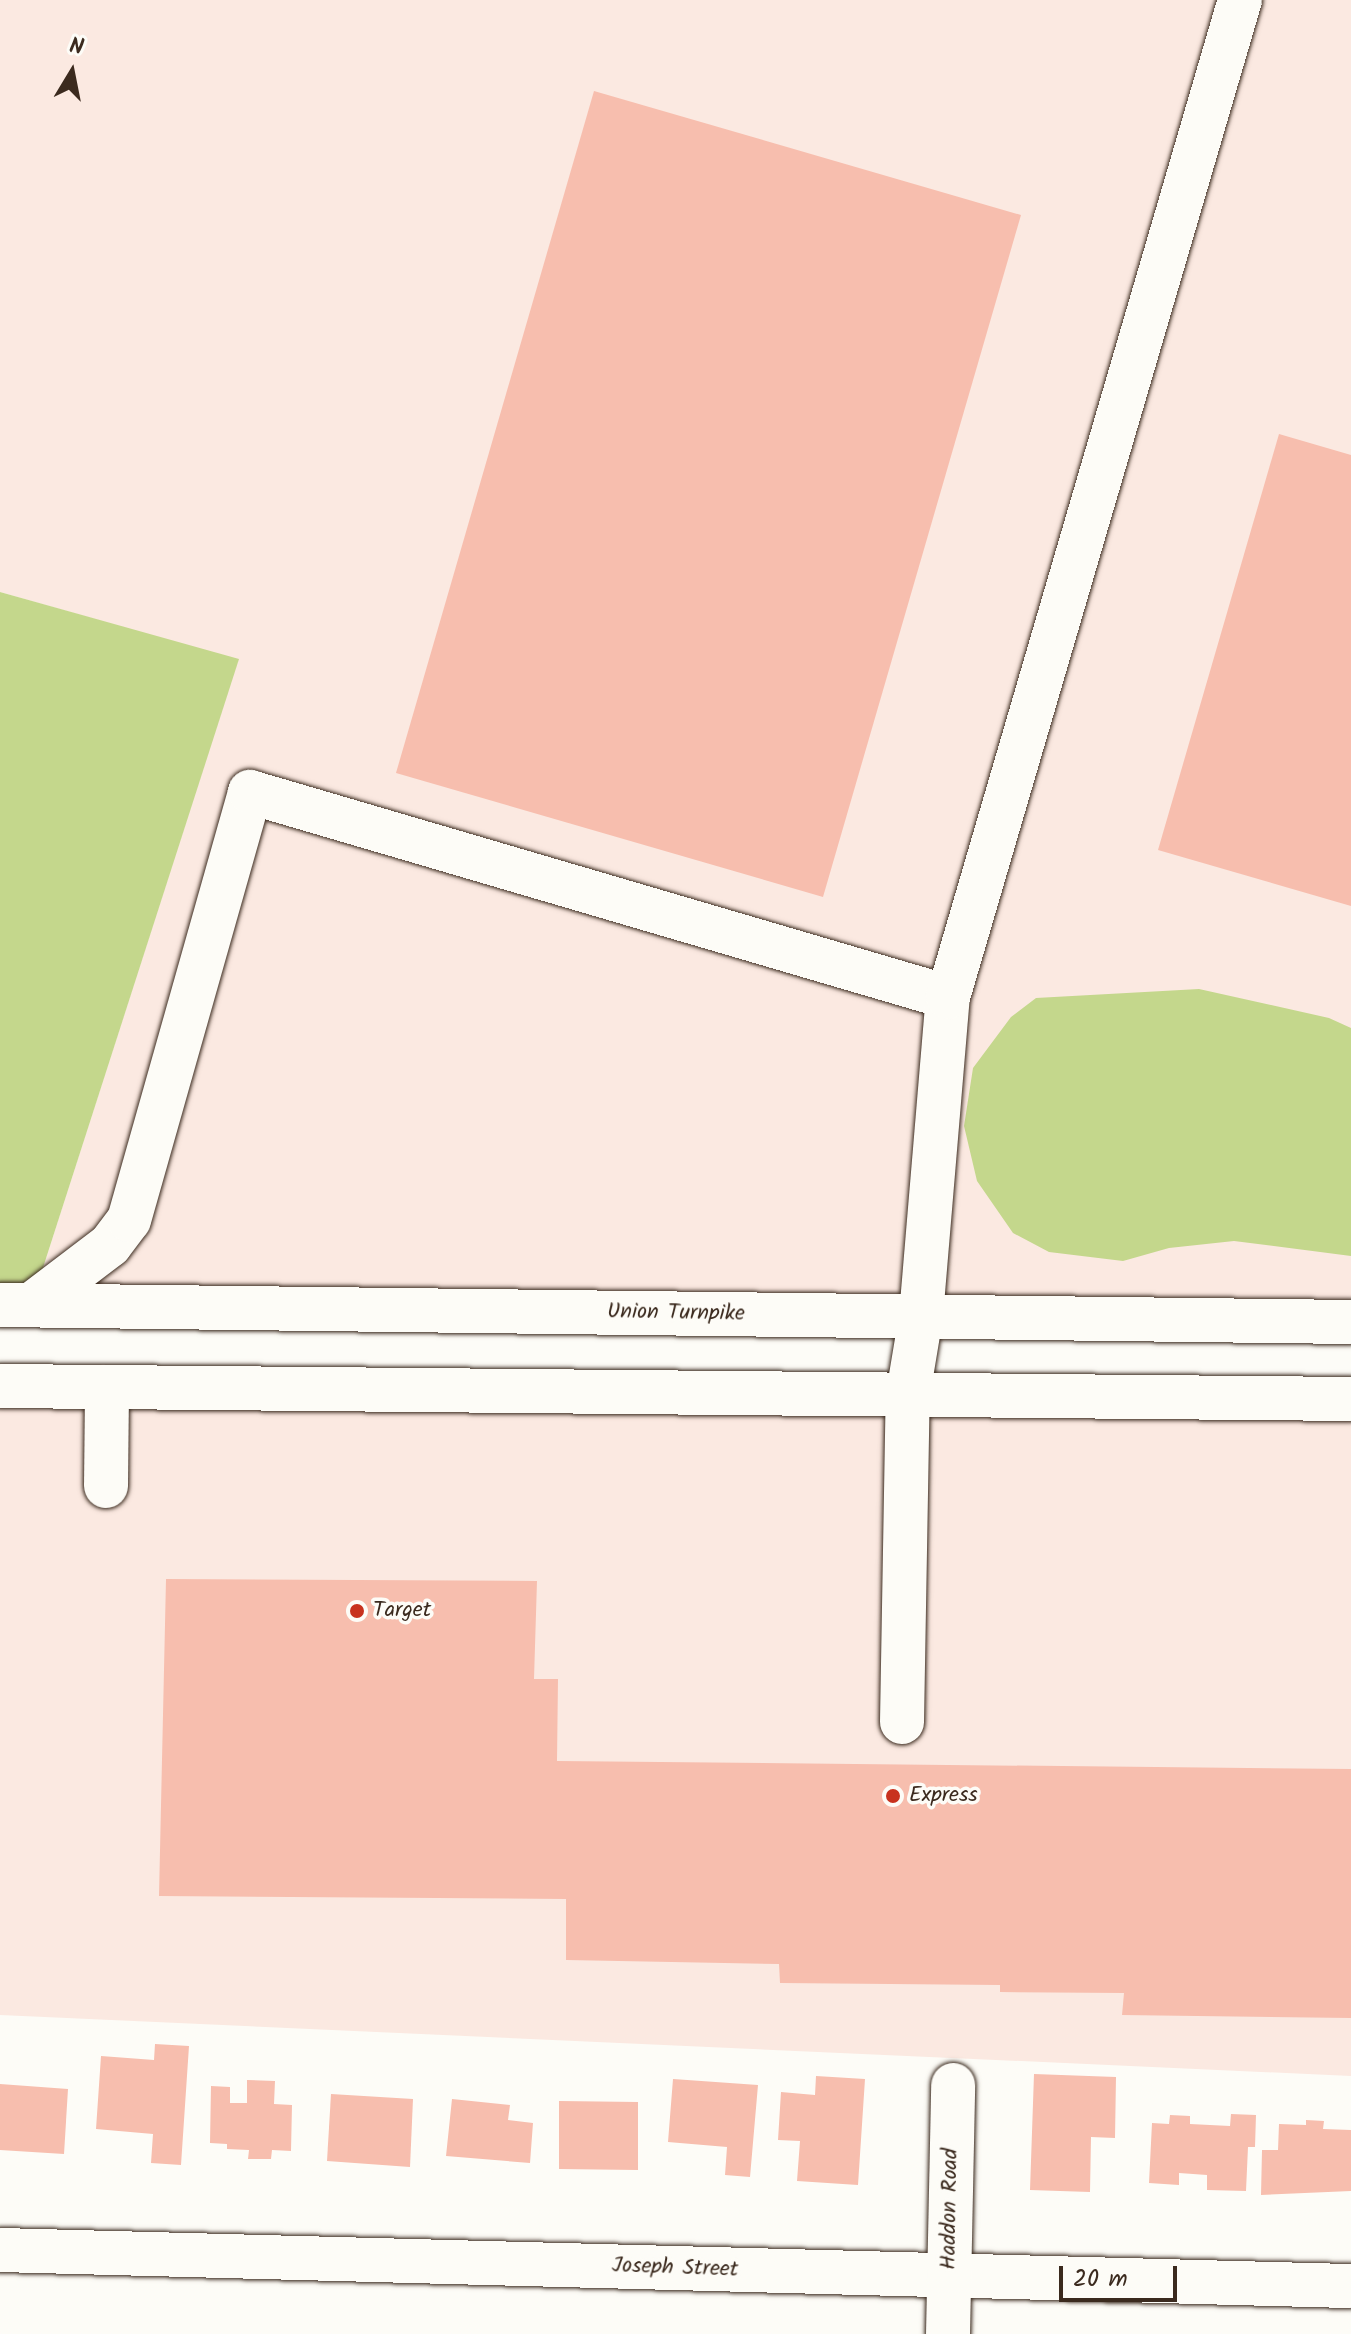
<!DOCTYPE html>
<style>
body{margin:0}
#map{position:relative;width:1351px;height:2334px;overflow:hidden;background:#fdfcf7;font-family:Kalam,sans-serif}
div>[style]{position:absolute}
.built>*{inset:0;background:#fbe9e1}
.green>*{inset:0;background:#c4d78c}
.building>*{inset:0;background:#f7beae}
.roads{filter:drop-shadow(0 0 2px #3b2a1e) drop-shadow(0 0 2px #3b2a1e)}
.minor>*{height:44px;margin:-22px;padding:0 22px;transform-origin:22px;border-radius:22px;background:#fdfcf7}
.major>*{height:44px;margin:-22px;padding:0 22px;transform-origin:22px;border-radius:22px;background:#fdfcf7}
.dots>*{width:22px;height:22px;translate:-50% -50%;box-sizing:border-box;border:4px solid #fdfcf7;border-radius:50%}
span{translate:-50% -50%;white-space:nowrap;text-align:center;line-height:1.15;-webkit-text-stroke:7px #fdfcf7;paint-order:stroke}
.street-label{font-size:22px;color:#3b2a1e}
.poi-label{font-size:22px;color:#3b2a1e}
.left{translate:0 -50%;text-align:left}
.north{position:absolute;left:32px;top:32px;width:80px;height:80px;-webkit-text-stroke:6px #fdfcf7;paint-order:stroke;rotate:10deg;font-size:22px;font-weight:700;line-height:32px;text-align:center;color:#3b2a1e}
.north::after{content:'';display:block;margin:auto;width:28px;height:36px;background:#3b2a1e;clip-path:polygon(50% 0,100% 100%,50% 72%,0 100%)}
.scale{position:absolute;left:1059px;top:2266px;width:118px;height:36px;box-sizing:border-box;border:4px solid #3b2a1e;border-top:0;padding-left:10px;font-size:24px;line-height:28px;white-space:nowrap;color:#3b2a1e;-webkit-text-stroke:6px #fdfcf7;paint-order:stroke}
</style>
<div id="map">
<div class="built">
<i style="clip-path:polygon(0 0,1351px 0,1351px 1322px,31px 1305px,238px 660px,0 592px)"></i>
<i style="clip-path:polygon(0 1386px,1351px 1399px,1351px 2076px,0 2015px)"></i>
</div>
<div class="green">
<i style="clip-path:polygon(0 592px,239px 659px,31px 1305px,0 1305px)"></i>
<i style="clip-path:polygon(1199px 989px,1329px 1018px,1351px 1028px,1351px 1256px,1234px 1241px,1169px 1248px,1123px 1261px,1049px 1252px,1013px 1233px,977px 1181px,964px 1126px,973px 1068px,1011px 1017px,1036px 998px)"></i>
</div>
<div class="building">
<i style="clip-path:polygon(594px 91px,1021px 215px,823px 897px,396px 773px)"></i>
<i style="clip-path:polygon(1279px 434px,1351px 455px,1351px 906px,1158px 850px)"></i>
<i style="clip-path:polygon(166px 1579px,537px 1581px,534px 1679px,558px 1679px,557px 1761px,1351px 1769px,1351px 2018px,1122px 2015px,1124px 1993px,1000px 1992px,1000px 1985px,780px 1983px,779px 1964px,566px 1960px,566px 1899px,159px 1896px)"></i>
<i style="clip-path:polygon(155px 2044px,189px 2046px,181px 2165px,151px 2163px,153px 2134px,96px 2129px,101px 2056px,154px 2060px)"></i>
<i style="clip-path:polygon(1034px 2074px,1116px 2077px,1115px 2138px,1091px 2137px,1090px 2192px,1030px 2190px)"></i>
<i style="clip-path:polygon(816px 2076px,865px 2079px,858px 2185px,797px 2181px,800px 2141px,778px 2140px,781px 2092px,815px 2095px)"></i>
<i style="clip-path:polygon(673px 2079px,758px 2085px,750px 2177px,725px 2175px,727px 2147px,668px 2142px)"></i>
<i style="clip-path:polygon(247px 2080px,275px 2081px,274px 2104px,292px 2105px,291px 2151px,272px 2150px,271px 2159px,248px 2159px,249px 2150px,227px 2149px,227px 2144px,210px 2143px,211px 2086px,230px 2087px,230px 2103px,247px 2103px)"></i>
<i style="clip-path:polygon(0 2084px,68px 2089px,64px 2154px,0 2150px)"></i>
<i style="clip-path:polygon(331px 2094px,413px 2099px,410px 2167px,327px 2161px)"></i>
<i style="clip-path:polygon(452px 2099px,510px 2105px,508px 2120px,533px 2123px,530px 2163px,446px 2156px)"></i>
<i style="clip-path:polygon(559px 2101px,638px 2102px,638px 2170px,559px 2169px)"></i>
<i style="clip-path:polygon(1231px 2114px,1256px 2115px,1255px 2147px,1248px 2147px,1246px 2191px,1207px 2190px,1207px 2175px,1179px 2173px,1179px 2185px,1149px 2183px,1152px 2123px,1169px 2124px,1170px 2115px,1190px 2116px,1190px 2124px,1230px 2126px)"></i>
<i style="clip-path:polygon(1306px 2120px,1324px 2121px,1323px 2129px,1351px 2130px,1351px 2191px,1261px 2195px,1262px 2150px,1278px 2150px,1279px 2124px,1306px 2125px)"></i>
</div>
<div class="roads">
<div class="minor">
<i style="left:31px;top:1305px;width:99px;rotate:-37.2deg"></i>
<i style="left:110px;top:1245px;width:31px;rotate:-53deg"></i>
<i style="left:129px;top:1220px;width:445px;rotate:-74.2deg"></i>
<i style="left:250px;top:792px;width:727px;rotate:16.37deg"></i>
<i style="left:106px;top:1486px;width:99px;rotate:-89.4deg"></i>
<i style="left:902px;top:1722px;width:328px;rotate:-89deg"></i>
<i style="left:908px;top:1394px;width:79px;rotate:-80.5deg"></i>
<i style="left:921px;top:1316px;width:320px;rotate:-85.2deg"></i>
<i style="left:948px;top:997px;width:1039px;rotate:-73.68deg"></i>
<i style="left:0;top:2250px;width:1351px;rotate:1.53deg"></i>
<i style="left:948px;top:2334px;width:249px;rotate:-88.8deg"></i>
</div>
<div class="major">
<i style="left:0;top:1305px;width:1351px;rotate:0.72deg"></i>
<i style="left:0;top:1386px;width:1351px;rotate:0.55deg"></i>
</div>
</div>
<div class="dots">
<i style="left:357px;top:1611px;background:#c8321e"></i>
<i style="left:893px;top:1796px;background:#c8321e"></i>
</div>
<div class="street-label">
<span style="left:676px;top:1313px;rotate:1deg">Union Turnpike</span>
<span style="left:950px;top:2209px;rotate:-89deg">Haddon Road</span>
<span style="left:675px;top:2268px;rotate:2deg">Joseph Street</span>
</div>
<div class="poi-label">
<span class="left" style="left:373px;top:1611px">Target</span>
<span class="left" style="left:909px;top:1796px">Express</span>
</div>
<div class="north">N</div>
<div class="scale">20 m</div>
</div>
